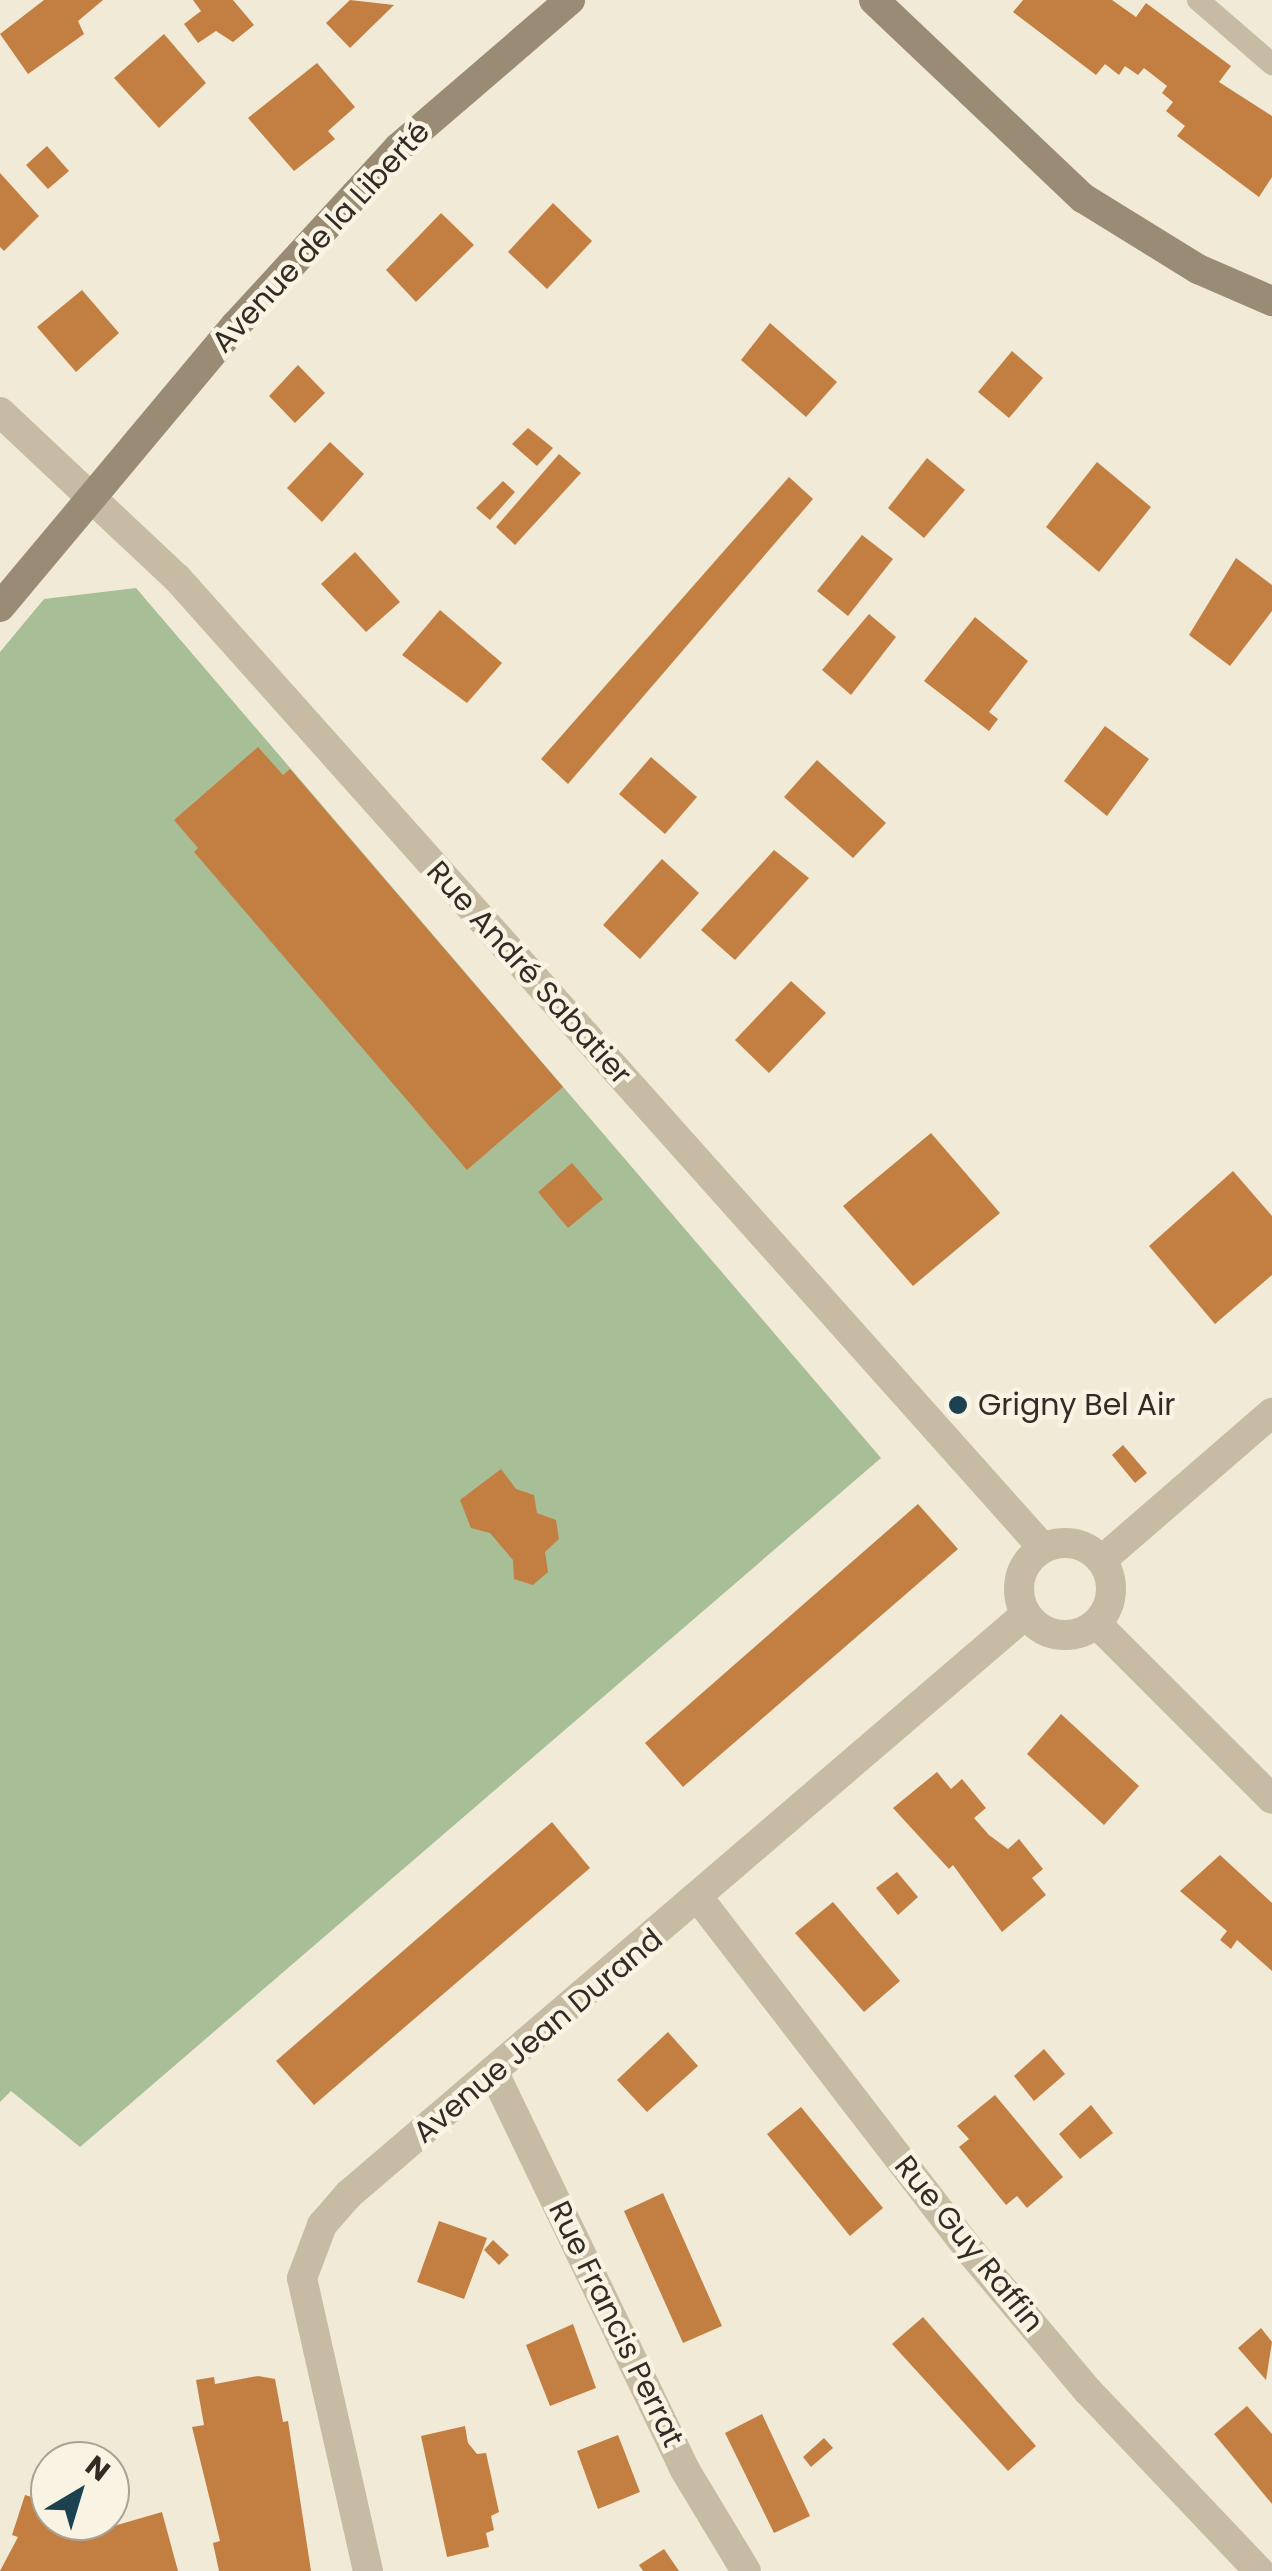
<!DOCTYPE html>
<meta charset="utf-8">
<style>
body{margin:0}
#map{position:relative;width:1272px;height:2571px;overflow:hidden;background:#f0ead7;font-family:Poppins,sans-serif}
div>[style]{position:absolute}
.green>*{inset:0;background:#a8be97}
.building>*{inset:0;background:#c37f42}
.lane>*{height:22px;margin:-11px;padding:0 11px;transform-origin:11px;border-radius:11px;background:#c7bca3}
.street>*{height:30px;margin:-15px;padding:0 15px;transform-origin:15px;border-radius:15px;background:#c7bca3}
.street>.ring{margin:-15px;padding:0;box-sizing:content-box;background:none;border:30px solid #c7bca3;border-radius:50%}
.secondary>*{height:30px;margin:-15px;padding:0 15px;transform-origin:15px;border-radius:15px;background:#9a8b75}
.dots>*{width:28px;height:28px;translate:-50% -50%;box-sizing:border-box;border:5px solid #f8f3e2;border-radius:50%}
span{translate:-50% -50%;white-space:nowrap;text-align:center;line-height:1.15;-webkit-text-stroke:9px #f8f3e2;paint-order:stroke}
.street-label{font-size:30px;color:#322c25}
.poi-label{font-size:30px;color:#322c25}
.left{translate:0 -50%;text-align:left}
.north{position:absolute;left:30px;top:2441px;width:100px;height:100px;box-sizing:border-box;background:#f8f3e2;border:2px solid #a9a396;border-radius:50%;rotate:38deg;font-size:28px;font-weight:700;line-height:40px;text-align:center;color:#322c25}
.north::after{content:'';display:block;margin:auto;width:35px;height:45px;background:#1c4252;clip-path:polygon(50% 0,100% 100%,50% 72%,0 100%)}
</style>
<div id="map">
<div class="green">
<i style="clip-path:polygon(136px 588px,881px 1458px,80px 2147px,11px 2091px,0 2102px,0 652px,44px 599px)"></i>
</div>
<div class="building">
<i style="clip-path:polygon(44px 0,103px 0,78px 21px,84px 34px,28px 74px,0 34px)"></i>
<i style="clip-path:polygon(193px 0,233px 0,254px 25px,233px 42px,216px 31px,198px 43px,184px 24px,201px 11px)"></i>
<i style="clip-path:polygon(350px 0,394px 5px,350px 48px,326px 23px)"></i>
<i style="clip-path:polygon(1023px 0,1112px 0,1136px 17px,1146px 3px,1231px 66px,1219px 82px,1272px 116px,1272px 177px,1259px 197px,1177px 136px,1185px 126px,1166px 111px,1173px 102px,1162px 93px,1167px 86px,1144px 68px,1138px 75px,1125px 66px,1119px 75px,1105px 64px,1096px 75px,1013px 12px)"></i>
<i style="clip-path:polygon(164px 34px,206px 83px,159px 128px,114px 78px)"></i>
<i style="clip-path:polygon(317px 63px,355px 107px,328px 131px,335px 139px,294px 171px,248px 118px)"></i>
<i style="clip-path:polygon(47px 146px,69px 171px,48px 189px,26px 165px)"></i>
<i style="clip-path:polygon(0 173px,39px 216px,4px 251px,0 247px)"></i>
<i style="clip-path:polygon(553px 203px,592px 241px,547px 289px,508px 252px)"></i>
<i style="clip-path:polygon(441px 213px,474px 245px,416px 302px,386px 270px)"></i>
<i style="clip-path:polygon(82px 290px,119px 333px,76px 372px,37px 327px)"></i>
<i style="clip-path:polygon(770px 323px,837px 382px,806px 417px,741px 360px)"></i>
<i style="clip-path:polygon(1012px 351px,1043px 378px,1009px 418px,978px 392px)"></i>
<i style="clip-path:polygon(298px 365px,325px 393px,295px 423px,269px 396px)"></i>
<i style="clip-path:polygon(528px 428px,553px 448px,537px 466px,512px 444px)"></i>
<i style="clip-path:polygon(330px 442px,364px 474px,322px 522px,287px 488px)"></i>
<i style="clip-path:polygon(559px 454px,581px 473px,515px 545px,496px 527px)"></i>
<i style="clip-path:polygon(927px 458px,965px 490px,924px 538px,888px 508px)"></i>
<i style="clip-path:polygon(1097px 462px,1151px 507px,1099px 572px,1046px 527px)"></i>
<i style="clip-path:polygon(789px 477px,813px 499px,568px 784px,541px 759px)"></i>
<i style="clip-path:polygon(503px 481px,515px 492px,490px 520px,476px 508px)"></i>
<i style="clip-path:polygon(862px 535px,893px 559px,848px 616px,817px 591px)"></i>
<i style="clip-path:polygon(355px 552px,400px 602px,366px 632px,321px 584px)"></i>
<i style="clip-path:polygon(1236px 558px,1272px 585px,1272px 611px,1230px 666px,1189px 635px)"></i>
<i style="clip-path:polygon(440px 610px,502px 663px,467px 703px,402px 655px)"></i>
<i style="clip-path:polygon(869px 614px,896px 637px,851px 695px,822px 670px)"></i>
<i style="clip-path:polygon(975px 617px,1028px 661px,989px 712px,998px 719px,989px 731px,924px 681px)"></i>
<i style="clip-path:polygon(1105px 726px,1149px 759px,1107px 816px,1064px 781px)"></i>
<i style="clip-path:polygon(258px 747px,283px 775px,290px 769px,563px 1087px,467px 1170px,194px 852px,198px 848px,174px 820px)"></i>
<i style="clip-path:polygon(651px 757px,697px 797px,665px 834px,619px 794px)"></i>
<i style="clip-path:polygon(817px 760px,886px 823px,853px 858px,784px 797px)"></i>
<i style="clip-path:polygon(774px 850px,809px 878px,735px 960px,701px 930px)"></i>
<i style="clip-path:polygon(662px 859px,699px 893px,640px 959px,603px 925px)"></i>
<i style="clip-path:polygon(791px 981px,826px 1013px,769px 1073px,735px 1040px)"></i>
<i style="clip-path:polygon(931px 1133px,1000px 1213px,913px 1286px,843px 1206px)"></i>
<i style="clip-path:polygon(572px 1163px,603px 1199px,568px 1228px,538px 1192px)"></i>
<i style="clip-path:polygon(1233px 1171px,1272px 1216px,1272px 1275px,1215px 1324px,1149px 1246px)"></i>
<i style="clip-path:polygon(1123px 1445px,1147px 1473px,1135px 1483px,1112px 1455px)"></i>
<i style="clip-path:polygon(501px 1469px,516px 1489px,534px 1495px,537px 1513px,556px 1520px,559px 1539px,545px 1552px,548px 1572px,533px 1585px,514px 1579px,513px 1560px,490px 1533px,471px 1528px,460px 1500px)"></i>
<i style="clip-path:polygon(918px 1504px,958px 1549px,683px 1787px,645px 1743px)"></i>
<i style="clip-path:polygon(1061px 1714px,1139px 1786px,1104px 1825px,1027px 1754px)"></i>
<i style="clip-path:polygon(937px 1772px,951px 1789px,962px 1779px,986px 1808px,974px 1818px,989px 1835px,1008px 1849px,1019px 1839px,1043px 1869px,1032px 1878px,1046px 1895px,1002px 1932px,953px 1865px,949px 1869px,893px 1808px)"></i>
<i style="clip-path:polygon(552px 1822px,590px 1868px,314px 2105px,276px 2061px)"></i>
<i style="clip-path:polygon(1220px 1855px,1272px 1903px,1272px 1971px,1237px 1940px,1231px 1949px,1220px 1940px,1227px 1931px,1180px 1891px)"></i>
<i style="clip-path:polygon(897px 1872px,918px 1897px,898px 1915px,876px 1888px)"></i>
<i style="clip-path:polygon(833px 1902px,900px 1981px,864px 2012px,795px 1933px)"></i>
<i style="clip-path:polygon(668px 2032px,698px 2066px,647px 2112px,617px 2080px)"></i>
<i style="clip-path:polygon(1044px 2049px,1065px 2074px,1034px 2101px,1014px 2076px)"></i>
<i style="clip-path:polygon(995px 2095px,1063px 2177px,1027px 2208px,1017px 2196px,1006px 2205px,959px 2147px,969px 2139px,957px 2126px)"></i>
<i style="clip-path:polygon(1091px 2105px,1113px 2133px,1080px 2159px,1059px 2134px)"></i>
<i style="clip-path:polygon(801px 2107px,883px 2208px,850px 2236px,767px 2134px)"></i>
<i style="clip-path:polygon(663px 2193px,722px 2326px,683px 2343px,624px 2211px)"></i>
<i style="clip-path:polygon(439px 2221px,487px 2238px,464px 2299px,417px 2282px)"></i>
<i style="clip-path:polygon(493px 2240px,509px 2255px,499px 2265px,484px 2250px)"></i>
<i style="clip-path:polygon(923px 2317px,1036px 2446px,1008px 2471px,892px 2344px)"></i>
<i style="clip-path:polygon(573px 2324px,596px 2388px,550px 2406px,526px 2345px)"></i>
<i style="clip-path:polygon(1261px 2328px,1272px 2342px,1266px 2380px,1238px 2348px)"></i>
<i style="clip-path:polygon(258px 2376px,275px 2379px,283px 2422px,288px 2421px,311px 2571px,219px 2571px,213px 2543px,220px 2541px,192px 2427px,204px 2425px,196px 2380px,214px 2377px,215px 2384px)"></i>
<i style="clip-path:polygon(1247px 2406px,1272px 2434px,1272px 2504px,1214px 2434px)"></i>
<i style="clip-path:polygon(762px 2414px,810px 2516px,774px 2533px,725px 2433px)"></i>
<i style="clip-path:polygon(465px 2426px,468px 2443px,477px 2454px,486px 2453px,499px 2512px,491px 2516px,494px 2530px,486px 2533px,489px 2547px,447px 2557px,421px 2436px)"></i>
<i style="clip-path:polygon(618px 2435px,640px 2492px,598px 2509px,577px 2451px)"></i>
<i style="clip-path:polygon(824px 2438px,833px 2448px,811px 2467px,803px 2457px)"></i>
<i style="clip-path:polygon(25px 2495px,45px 2501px,41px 2514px,50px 2521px,93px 2532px,162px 2512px,178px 2571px,0 2571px,18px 2537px,12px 2535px)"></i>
<i style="clip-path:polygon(664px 2549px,679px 2571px,643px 2571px,639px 2565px)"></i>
</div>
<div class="lane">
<i style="left:1198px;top:0;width:98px;rotate:40.9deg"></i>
</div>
<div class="street">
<i style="left:0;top:412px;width:243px;rotate:43.2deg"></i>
<i style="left:177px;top:578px;width:1300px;rotate:48.24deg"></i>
<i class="ring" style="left:1019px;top:1543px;width:62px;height:62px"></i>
<i style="left:1102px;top:1560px;width:225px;rotate:-40.9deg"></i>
<i style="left:1097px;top:1624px;width:247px;rotate:45deg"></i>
<i style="left:700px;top:1900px;width:446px;rotate:52.4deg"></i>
<i style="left:972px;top:2253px;width:180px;rotate:50deg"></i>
<i style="left:1088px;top:2391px;width:248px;rotate:46.5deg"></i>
<i style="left:494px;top:2073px;width:441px;rotate:64.3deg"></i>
<i style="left:685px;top:2470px;width:118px;rotate:58.9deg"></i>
<i style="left:368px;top:2571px;width:300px;rotate:-102.7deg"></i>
<i style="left:302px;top:2278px;width:57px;rotate:-69.3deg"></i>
<i style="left:322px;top:2225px;width:40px;rotate:-49deg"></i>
<i style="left:348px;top:2195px;width:893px;rotate:-40.59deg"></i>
</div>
<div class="secondary">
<i style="left:874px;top:0;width:288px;rotate:43.5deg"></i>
<i style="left:1083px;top:198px;width:135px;rotate:31.7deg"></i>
<i style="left:1198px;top:269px;width:81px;rotate:23.4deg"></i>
<i style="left:0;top:607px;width:368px;rotate:-50.1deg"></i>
<i style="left:236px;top:325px;width:240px;rotate:-47.5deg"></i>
<i style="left:398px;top:148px;width:227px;rotate:-40.7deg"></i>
</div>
<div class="dots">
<i style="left:958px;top:1405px;background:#1c4252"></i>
</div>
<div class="street-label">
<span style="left:321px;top:237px;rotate:-47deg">Avenue de la Liberté</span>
<span style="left:529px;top:973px;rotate:48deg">Rue André Sabatier</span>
<span style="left:538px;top:2036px;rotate:-40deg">Avenue Jean Durand</span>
<span style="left:969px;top:2244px;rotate:51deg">Rue Guy Raffin</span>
<span style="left:616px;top:2324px;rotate:64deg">Rue Francis Perrat</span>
</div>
<div class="poi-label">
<span class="left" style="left:978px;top:1405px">Grigny Bel Air</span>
</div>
<div class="north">N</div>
</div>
